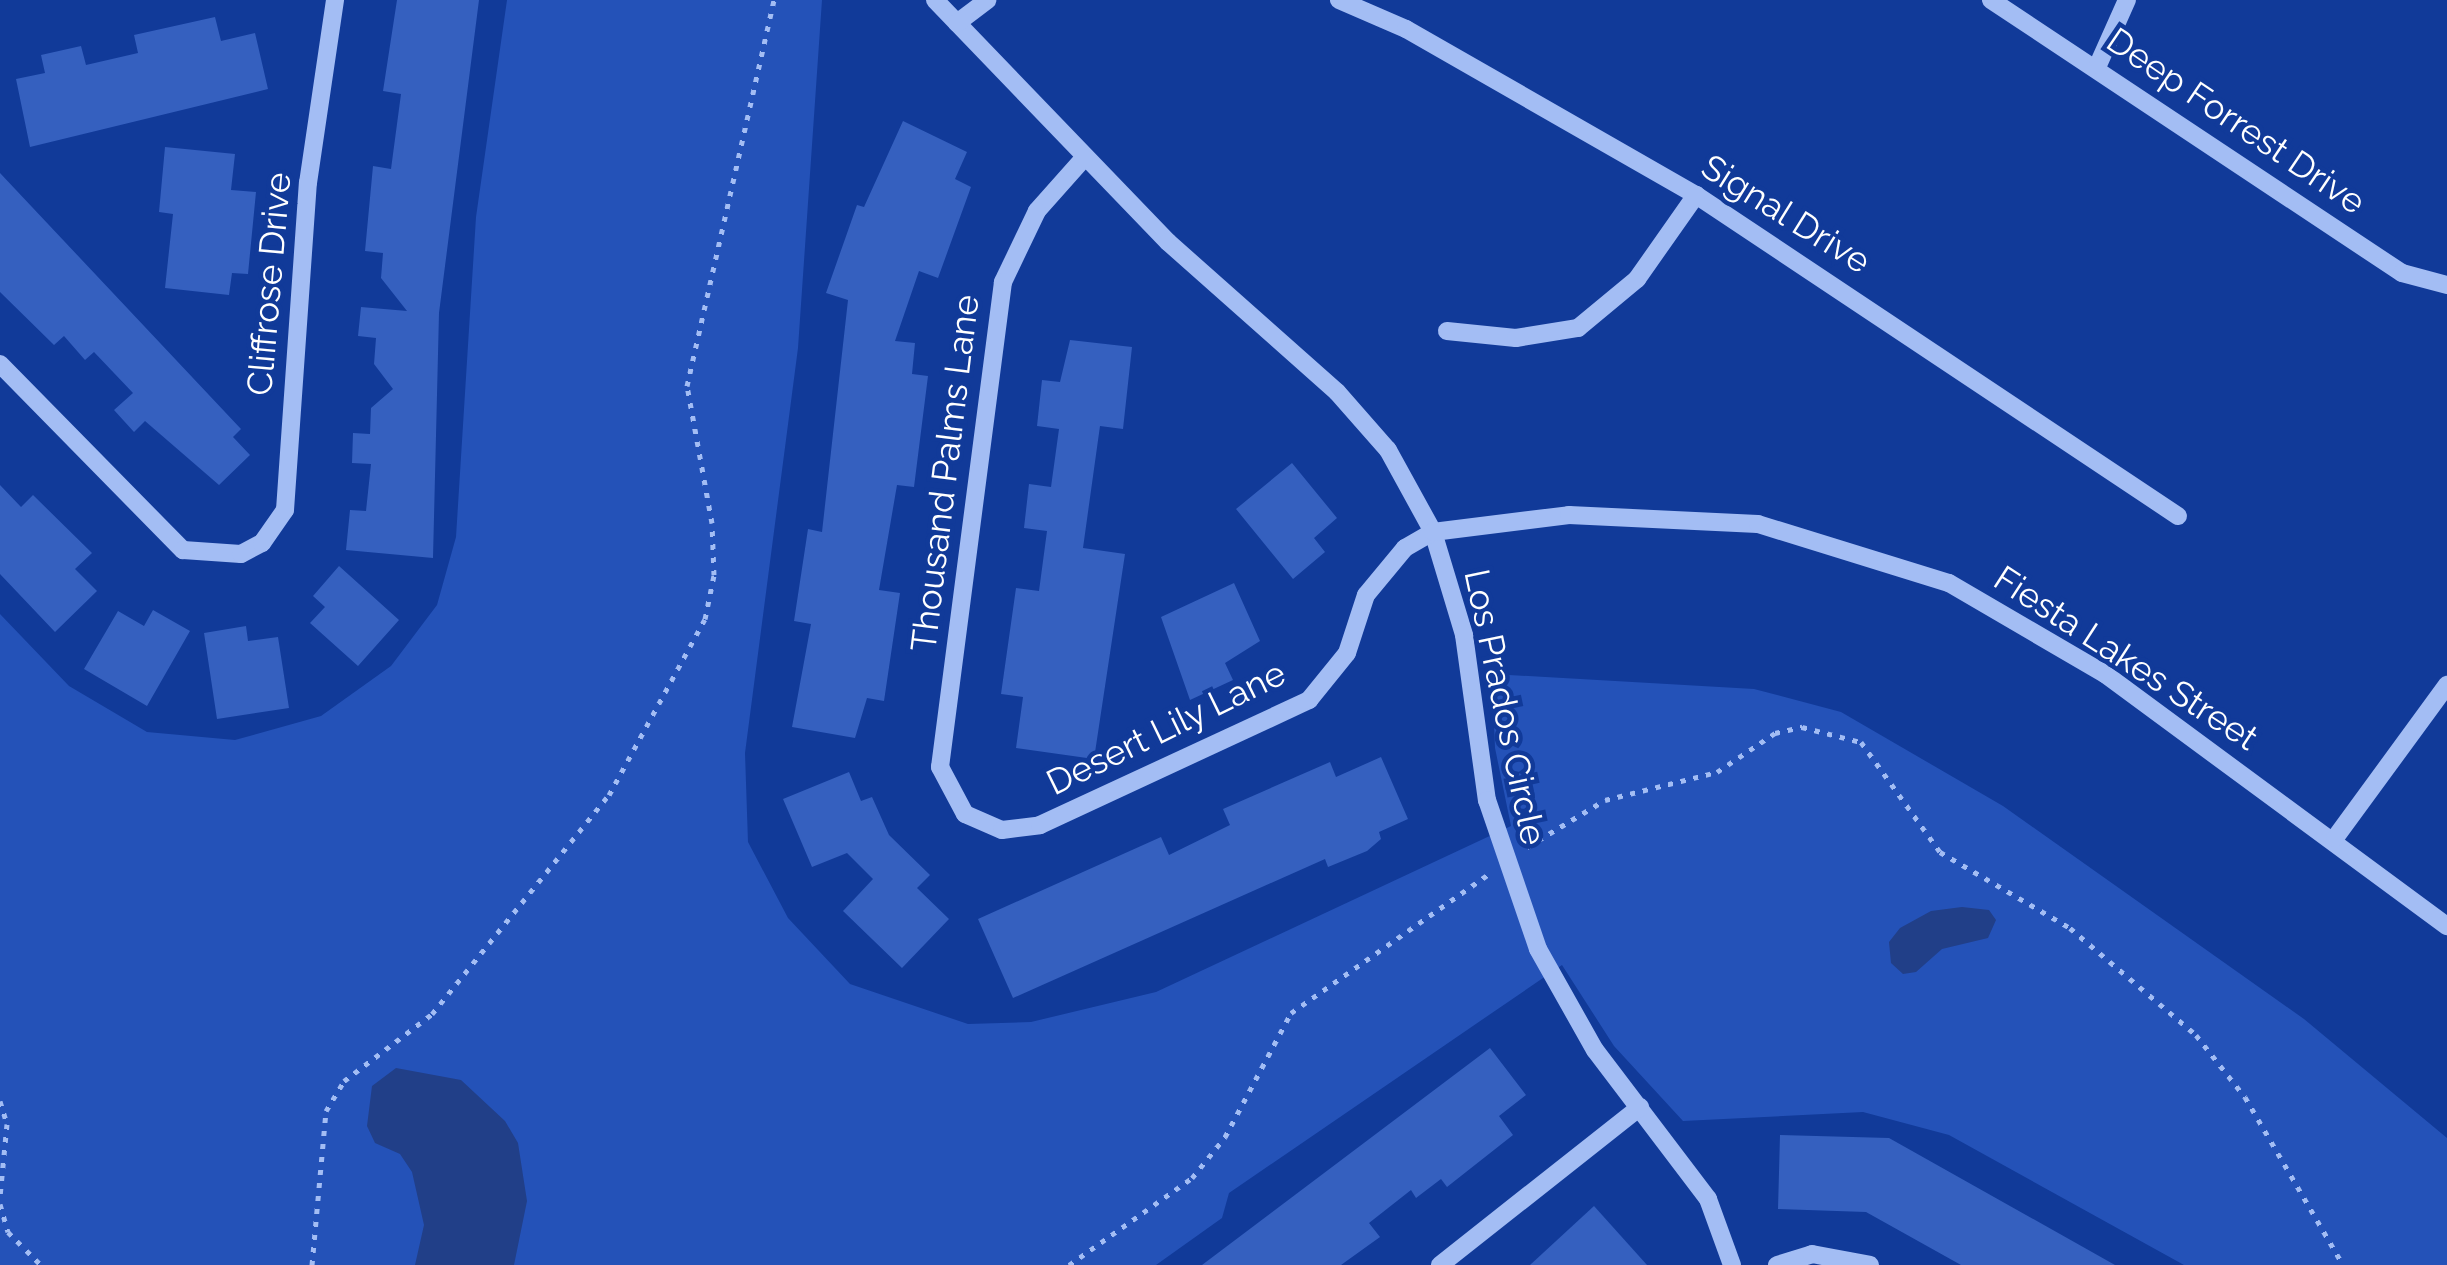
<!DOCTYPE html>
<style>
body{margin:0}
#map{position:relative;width:2447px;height:1265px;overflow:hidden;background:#113a99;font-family:Raleway,sans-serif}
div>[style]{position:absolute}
.green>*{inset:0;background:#2452b8}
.water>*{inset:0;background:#213f88}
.building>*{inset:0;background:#3560bf}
.path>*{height:5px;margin-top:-2.5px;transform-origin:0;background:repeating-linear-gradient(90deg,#a3bdf4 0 5px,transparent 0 13px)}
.minor>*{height:18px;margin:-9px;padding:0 9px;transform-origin:9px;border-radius:9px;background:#a3bdf4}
span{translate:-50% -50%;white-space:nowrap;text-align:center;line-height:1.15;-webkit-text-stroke:9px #113a99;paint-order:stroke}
.street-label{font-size:35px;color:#fff}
</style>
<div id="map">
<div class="green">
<i style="clip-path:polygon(507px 0,822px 0,798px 348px,745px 753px,748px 842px,788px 918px,850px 984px,968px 1024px,1031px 1022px,1156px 992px,1511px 826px,1495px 748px,1492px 674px,1754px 689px,1841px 712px,2003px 806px,2304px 1019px,2447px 1138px,2447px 1265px,2184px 1265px,1949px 1135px,1863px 1112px,1683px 1121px,1614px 1046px,1562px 965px,1229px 1193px,1222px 1218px,1156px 1265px,0 1265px,0 614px,69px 686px,147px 732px,235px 740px,321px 716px,391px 666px,437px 605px,456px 537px,476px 217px)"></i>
</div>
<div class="water">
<i style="clip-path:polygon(1962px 907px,1989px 910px,1996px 920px,1988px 938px,1942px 949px,1916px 972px,1903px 974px,1891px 963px,1889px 942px,1900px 928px,1931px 911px)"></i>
<i style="clip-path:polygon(396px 1068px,461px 1080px,505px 1121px,518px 1143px,527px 1201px,514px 1265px,415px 1265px,424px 1225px,412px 1172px,400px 1154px,375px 1143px,367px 1126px,372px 1086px)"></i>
</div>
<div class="building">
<i style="clip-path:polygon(397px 0,479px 0,439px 313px,433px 558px,346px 550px,350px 510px,366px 511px,371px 464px,352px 463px,353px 433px,370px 434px,371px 408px,393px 389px,374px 364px,376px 338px,358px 336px,361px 307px,407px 311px,381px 278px,383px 253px,365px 251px,373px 166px,391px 169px,401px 94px,383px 91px)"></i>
<i style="clip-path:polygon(215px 17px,221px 41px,255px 33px,268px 89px,30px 147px,16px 79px,45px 73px,41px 55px,81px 46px,86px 65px,138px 53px,134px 35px)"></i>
<i style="clip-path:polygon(903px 121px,967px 152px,955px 179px,971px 187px,938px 278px,919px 271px,895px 341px,915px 343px,912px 374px,928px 376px,914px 487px,897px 485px,879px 590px,900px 593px,884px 701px,867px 698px,855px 738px,792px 727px,811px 624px,794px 621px,808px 529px,822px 532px,848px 300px,826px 293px,857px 205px,864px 207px)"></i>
<i style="clip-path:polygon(165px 147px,235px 154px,231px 190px,256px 192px,248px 274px,232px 273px,229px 295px,165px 288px,173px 214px,159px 212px)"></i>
<i style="clip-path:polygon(0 173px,241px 429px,233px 437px,250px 455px,219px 485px,145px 421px,134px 432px,114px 410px,133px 393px,94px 352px,85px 360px,64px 336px,54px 345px,0 292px)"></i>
<i style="clip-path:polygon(1070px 340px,1132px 347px,1123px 429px,1100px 426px,1083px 548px,1125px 554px,1094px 759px,1016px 748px,1023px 697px,1001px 694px,1016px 588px,1039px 591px,1047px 531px,1024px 528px,1029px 484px,1051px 487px,1059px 429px,1037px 426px,1042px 380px,1060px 382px)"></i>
<i style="clip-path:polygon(1292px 463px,1337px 518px,1314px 538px,1325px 552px,1293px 579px,1236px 509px)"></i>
<i style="clip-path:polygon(0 485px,21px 507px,33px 495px,92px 553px,75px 569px,97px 591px,55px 632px,0 574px)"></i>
<i style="clip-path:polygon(339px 566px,399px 620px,358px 666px,310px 623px,325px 607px,313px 596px)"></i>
<i style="clip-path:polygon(1234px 583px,1260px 641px,1225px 663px,1233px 680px,1190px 700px,1161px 617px)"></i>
<i style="clip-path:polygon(153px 610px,190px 631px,147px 706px,84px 669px,118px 611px,144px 626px)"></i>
<i style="clip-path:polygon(246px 626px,248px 641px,278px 637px,289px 708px,217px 719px,204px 633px)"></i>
<i style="clip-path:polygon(1381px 757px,1408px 819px,1379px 832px,1381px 839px,1367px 851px,1328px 867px,1325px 859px,1013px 998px,978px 919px,1161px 837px,1169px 855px,1230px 825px,1223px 809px,1330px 762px,1336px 777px)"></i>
<i style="clip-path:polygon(849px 772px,861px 801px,872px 797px,889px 835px,930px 875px,917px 888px,949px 919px,902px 968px,843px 911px,873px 879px,847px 853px,812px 867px,783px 799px)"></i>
<i style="clip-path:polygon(1490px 1048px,1526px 1095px,1499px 1116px,1513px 1135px,1447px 1187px,1441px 1179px,1416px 1198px,1411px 1190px,1369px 1223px,1380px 1237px,1341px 1265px,1202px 1265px)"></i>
<i style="clip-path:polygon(1780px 1135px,1889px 1138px,2115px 1265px,1961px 1265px,1866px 1212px,1778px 1209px)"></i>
<i style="clip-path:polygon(1594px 1206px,1647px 1265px,1530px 1265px)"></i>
</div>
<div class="path">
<i style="left:1527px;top:847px;width:91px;rotate:-31.1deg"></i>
<i style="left:1605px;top:800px;width:115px;rotate:-14deg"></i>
<i style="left:1717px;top:772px;width:70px;rotate:-33.9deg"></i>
<i style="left:1775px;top:733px;width:28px;rotate:-13deg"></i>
<i style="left:1802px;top:727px;width:61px;rotate:14.3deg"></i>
<i style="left:1861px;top:742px;width:135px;rotate:54.3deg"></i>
<i style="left:1940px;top:852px;width:151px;rotate:30.3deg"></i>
<i style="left:2070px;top:928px;width:165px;rotate:40.3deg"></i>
<i style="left:2196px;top:1035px;width:79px;rotate:51.7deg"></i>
<i style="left:2245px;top:1097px;width:194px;rotate:59.7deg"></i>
<i style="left:0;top:1101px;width:24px;rotate:73deg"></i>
<i style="left:7px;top:1124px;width:73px;rotate:95.5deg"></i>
<i style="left:0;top:1204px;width:29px;rotate:74deg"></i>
<i style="left:8px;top:1232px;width:47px;rotate:45deg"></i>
<i style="left:312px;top:1265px;width:155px;rotate:-84.8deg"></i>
<i style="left:326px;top:1111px;width:35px;rotate:-59deg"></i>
<i style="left:344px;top:1081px;width:111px;rotate:-37.3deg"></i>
<i style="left:432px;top:1014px;width:282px;rotate:-51.1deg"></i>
<i style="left:609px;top:795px;width:200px;rotate:-61.4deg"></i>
<i style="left:705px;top:619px;width:45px;rotate:-78.4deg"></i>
<i style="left:714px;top:575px;width:52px;rotate:-92.2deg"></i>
<i style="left:712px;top:523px;width:139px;rotate:-100.3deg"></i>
<i style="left:687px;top:386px;width:396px;rotate:-77.3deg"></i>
<i style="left:1069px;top:1265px;width:151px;rotate:-35.3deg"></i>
<i style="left:1192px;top:1178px;width:53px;rotate:-51.2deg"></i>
<i style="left:1225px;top:1137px;width:140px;rotate:-62deg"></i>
<i style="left:1291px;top:1013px;width:242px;rotate:-35.1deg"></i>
</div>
<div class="minor">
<i style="left:935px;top:0;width:336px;rotate:46.1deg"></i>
<i style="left:1168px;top:242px;width:226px;rotate:41.6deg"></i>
<i style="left:1337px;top:392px;width:77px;rotate:48.7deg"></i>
<i style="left:1388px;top:450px;width:94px;rotate:61.2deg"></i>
<i style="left:1433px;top:532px;width:108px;rotate:73.2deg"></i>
<i style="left:1464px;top:635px;width:167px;rotate:82.1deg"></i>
<i style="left:1487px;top:800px;width:157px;rotate:71.1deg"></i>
<i style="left:1538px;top:949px;width:116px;rotate:60.6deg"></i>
<i style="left:1595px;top:1050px;width:187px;rotate:52.8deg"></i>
<i style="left:1708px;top:1199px;width:70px;rotate:70deg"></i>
<i style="left:1339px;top:0;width:73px;rotate:23.4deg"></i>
<i style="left:1406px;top:29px;width:334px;rotate:29.8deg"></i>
<i style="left:1696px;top:195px;width:579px;rotate:33.66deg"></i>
<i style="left:1991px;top:0;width:493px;rotate:33.6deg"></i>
<i style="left:2402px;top:273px;width:47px;rotate:14.9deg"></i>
<i style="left:957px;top:23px;width:38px;rotate:-37deg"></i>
<i style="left:2098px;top:65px;width:71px;rotate:-66deg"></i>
<i style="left:1084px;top:158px;width:71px;rotate:131.6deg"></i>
<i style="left:1037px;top:211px;width:79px;rotate:115.6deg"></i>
<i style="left:1003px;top:282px;width:489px;rotate:97.4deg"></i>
<i style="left:940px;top:767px;width:53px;rotate:62deg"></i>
<i style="left:965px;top:814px;width:40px;rotate:23.4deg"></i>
<i style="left:1002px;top:830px;width:38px;rotate:-7deg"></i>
<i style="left:1040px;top:825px;width:297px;rotate:-24.9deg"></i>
<i style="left:1309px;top:700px;width:60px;rotate:-51deg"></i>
<i style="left:1347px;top:653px;width:61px;rotate:-71.9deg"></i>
<i style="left:1366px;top:595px;width:61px;rotate:-50.3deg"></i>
<i style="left:1405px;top:548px;width:32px;rotate:-30deg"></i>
<i style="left:1433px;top:532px;width:137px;rotate:-7.1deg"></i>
<i style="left:1569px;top:515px;width:189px;rotate:2.7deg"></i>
<i style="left:1758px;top:524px;width:200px;rotate:17.2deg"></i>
<i style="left:1949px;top:583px;width:181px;rotate:30.3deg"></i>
<i style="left:2105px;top:674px;width:425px;rotate:36.4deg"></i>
<i style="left:1447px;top:331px;width:69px;rotate:5.8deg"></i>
<i style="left:1516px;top:338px;width:63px;rotate:-9.2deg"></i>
<i style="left:1578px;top:328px;width:77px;rotate:-39.7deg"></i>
<i style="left:1637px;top:279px;width:103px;rotate:-54.9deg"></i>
<i style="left:0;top:364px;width:261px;rotate:45.5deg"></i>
<i style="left:183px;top:550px;width:58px;rotate:3.9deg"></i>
<i style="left:241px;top:554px;width:24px;rotate:-28deg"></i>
<i style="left:262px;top:543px;width:40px;rotate:-55.1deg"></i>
<i style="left:285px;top:510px;width:328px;rotate:-86deg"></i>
<i style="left:308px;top:183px;width:185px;rotate:-81.6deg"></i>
<i style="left:2335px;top:838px;width:190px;rotate:-53.8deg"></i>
<i style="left:1440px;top:1265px;width:255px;rotate:-38.3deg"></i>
<i style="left:1777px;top:1265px;width:37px;rotate:-17deg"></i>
<i style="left:1812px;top:1254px;width:59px;rotate:10.7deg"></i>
</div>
<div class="street-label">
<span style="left:2236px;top:121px;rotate:34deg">Deep Forrest Drive</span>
<span style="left:1786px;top:214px;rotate:32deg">Signal Drive</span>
<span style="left:269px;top:284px;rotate:-85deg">Cliffrose Drive</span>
<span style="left:945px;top:473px;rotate:-83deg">Thousand Palms Lane</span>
<span style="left:2126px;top:658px;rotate:33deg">Fiesta Lakes Street</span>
<span style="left:1505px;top:707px;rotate:78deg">Los Prados Circle</span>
<span style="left:1166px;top:728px;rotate:-26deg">Desert Lily Lane</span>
</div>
</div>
